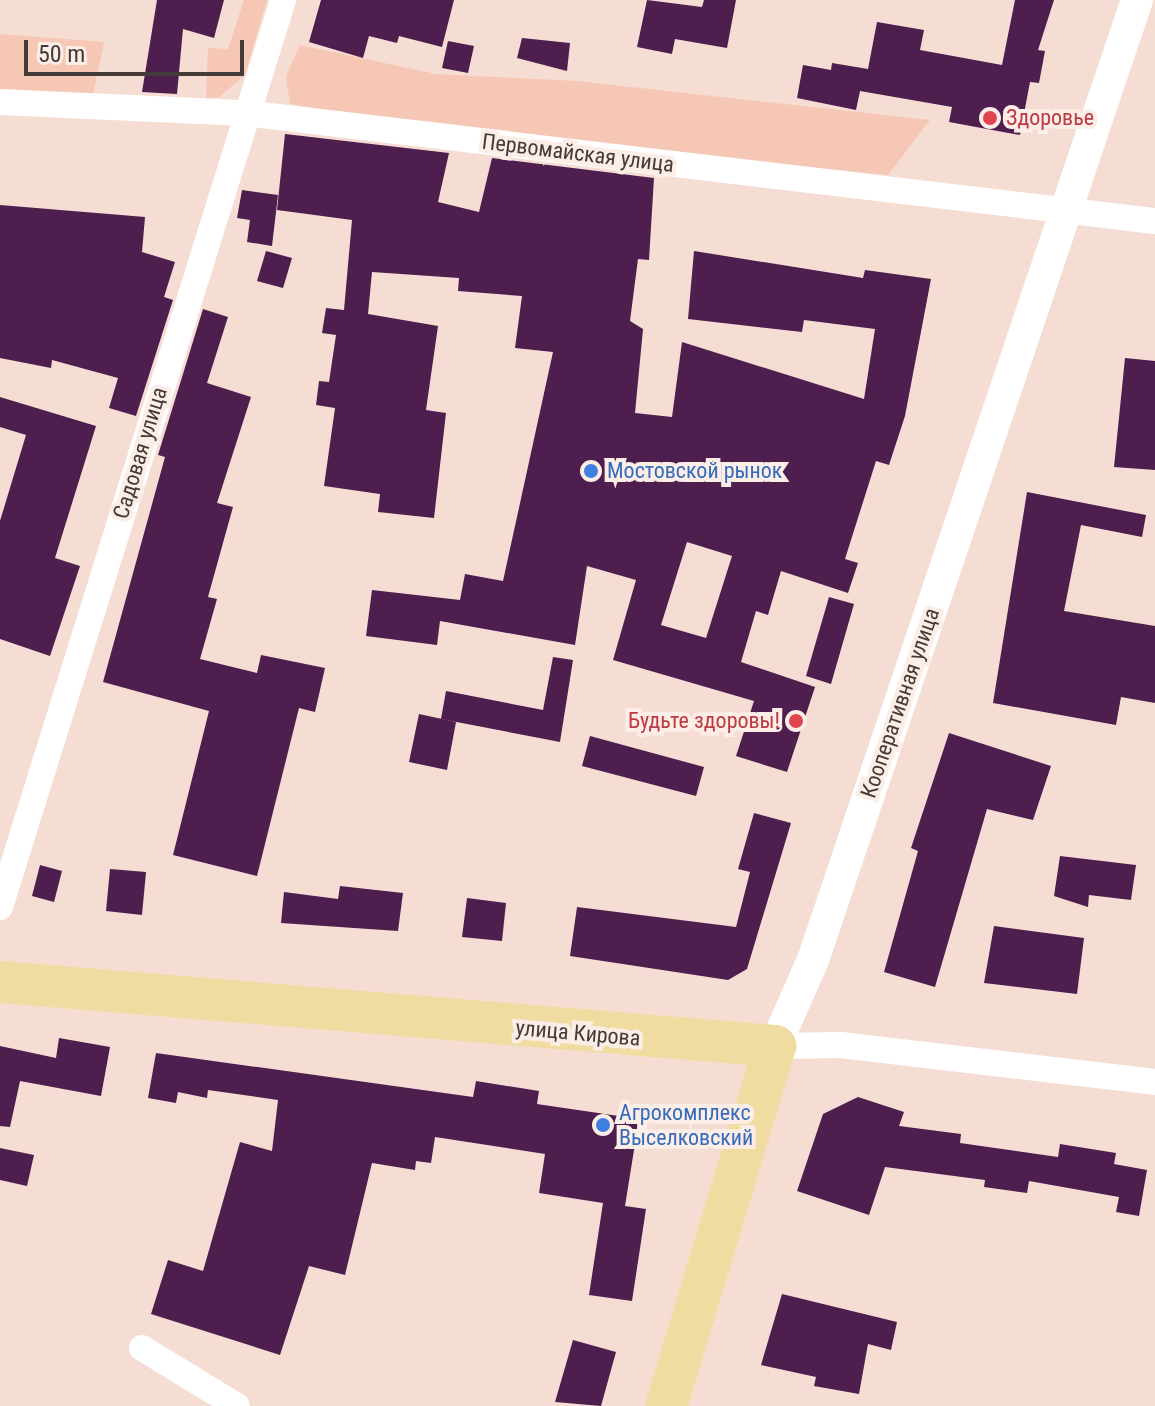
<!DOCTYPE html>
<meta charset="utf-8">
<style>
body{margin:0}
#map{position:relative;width:1155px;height:1406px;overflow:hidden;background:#f6ddd4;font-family:"Roboto Condensed",sans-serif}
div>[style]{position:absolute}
.green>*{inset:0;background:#f6c7b5}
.building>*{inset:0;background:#4d1e4e}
.minor>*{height:26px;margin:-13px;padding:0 13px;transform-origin:13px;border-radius:13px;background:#fff}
.tertiary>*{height:32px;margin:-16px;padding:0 16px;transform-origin:16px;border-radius:16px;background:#fff}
.primary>*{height:42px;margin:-21px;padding:0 21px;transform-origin:21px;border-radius:21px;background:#f0dca1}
.dots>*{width:22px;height:22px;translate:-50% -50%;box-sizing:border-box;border:4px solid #fcede7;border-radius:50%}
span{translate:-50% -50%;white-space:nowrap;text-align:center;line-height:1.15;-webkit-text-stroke:8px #fcede7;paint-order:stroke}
.health-label{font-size:22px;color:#be3a42}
.left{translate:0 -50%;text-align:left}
.right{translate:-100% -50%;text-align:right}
.street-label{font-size:22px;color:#443a37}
.shop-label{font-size:22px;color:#366cbe}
.scale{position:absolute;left:24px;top:40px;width:220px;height:36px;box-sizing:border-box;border:4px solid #443a37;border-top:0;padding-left:10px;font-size:24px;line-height:28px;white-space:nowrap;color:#443a37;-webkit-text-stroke:6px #fcede7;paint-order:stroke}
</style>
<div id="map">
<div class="green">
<i style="clip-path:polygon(244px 0,267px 0,245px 75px,219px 97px,206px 98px,208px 48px,228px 49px)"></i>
<i style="clip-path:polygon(0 34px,104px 42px,93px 95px,0 90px)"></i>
<i style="clip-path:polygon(300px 45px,436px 74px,577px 81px,930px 120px,888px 175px,436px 128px,290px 104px,286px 76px)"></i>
</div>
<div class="building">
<i style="clip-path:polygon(157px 0,224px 0,214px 38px,183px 29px,177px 94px,142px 92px)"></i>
<i style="clip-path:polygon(321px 0,454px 0,442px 47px,399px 36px,397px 43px,369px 36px,363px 58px,309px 42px)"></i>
<i style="clip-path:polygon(647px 0,702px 7px,704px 0,736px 0,727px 48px,675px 39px,672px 54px,637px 47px)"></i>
<i style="clip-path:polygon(1015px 0,1054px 0,1038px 50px,1045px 51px,1039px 83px,1030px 82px,1020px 135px,949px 122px,952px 107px,860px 91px,856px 110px,797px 98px,803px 65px,831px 70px,832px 63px,868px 69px,877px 22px,924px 30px,920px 50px,1002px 65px)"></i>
<i style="clip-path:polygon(522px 38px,570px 43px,567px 71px,517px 58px)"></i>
<i style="clip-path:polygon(448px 41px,474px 46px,468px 73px,442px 68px)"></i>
<i style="clip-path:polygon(evenodd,285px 134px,449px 153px,438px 202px,479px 212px,492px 158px,654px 178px,649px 260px,638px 259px,630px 321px,643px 329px,635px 413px,672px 417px,682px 342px,864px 399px,875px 329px,804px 320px,802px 332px,688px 319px,694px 251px,863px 278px,865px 270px,931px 279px,905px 416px,889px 465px,876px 461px,845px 559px,858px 563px,848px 593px,781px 571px,768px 615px,756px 611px,741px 662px,815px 687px,787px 772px,736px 756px,754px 701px,613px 660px,636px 580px,587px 566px,575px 645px,440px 621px,437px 645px,366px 636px,372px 590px,460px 600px,465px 574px,503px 581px,553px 352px,515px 348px,522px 296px,458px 291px,459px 278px,372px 272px,368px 314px,438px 326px,426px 410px,446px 413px,434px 518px,378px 512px,380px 494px,324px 486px,335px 408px,316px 405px,319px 381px,329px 382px,336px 335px,322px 333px,326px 308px,344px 310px,352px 220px,277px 210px,285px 134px,687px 542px,732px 556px,706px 638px,661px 625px,687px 542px)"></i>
<i style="clip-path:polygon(242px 190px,278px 195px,272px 246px,247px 242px,250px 220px,237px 218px)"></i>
<i style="clip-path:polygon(0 205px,145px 217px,142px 252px,175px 262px,164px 297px,173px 300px,136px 416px,109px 408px,118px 378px,52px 360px,51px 368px,0 358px)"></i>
<i style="clip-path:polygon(266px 251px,292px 258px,283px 288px,257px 281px)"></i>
<i style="clip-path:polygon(203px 309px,228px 317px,207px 383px,251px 397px,217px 503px,233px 507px,208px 597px,217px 599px,200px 659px,257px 673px,261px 655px,325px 668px,315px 712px,299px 708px,257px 876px,173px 855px,209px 711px,103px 682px,165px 457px,158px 455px)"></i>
<i style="clip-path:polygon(1125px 358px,1155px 361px,1155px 470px,1114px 467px)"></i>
<i style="clip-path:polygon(0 397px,96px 426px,55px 558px,80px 566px,50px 656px,0 639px,0 521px,26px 435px,0 427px)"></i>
<i style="clip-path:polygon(1027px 492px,1146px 515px,1142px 537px,1081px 525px,1064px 611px,1155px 626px,1155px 703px,1121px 697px,1116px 725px,993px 703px)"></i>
<i style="clip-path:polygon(829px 597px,854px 604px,831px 684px,806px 676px)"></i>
<i style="clip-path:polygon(553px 657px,573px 660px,560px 742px,441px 719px,446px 691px,543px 710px)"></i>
<i style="clip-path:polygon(419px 714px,456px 722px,447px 770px,409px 762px)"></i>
<i style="clip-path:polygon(949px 733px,1051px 766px,1033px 820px,987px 809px,935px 987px,884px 972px,918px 851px,911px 848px)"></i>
<i style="clip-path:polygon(590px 736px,704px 767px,696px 796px,582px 766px)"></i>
<i style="clip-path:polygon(754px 813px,791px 823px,747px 969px,728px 980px,570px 956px,577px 907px,736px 927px,750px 872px,738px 869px)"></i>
<i style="clip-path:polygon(1060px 856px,1136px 865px,1131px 900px,1089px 895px,1088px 907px,1054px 896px)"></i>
<i style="clip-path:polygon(40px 865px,62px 871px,54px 902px,32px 896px)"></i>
<i style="clip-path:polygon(110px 869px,146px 872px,142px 915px,106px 911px)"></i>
<i style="clip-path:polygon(340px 886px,403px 893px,398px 931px,281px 923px,284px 892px,338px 899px)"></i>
<i style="clip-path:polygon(467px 898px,506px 903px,502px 941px,462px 937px)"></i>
<i style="clip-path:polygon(994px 926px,1084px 938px,1077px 994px,984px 983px)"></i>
<i style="clip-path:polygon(59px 1038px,110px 1047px,101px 1096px,20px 1081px,10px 1127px,0 1126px,0 1046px,56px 1058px)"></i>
<i style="clip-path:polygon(156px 1053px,473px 1097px,476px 1081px,539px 1091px,537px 1104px,639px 1119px,625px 1206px,646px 1209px,632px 1301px,589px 1295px,603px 1203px,539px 1193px,545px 1154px,435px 1137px,431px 1163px,416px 1161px,415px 1170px,372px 1163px,345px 1275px,309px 1266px,280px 1355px,151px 1314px,168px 1260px,203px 1271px,240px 1142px,272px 1151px,278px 1100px,208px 1090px,207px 1098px,178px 1092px,176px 1103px,148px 1098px)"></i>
<i style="clip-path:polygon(858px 1097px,904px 1112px,899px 1126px,961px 1134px,960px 1143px,1058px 1157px,1060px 1144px,1116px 1153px,1114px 1164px,1147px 1170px,1139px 1216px,1116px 1212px,1119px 1197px,1029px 1181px,1027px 1193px,984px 1187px,985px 1180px,885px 1167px,869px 1215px,797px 1191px,823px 1114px)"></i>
<i style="clip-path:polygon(0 1148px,34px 1155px,27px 1186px,0 1180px)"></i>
<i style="clip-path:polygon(782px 1294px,897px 1322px,891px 1350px,868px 1344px,859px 1394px,814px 1386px,816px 1377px,761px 1365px)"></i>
<i style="clip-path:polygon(573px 1340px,616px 1352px,601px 1406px,555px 1402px)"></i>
</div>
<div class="minor">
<i style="left:0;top:102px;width:245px;rotate:2.6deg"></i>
<i style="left:245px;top:113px;width:916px;rotate:6.77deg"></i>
<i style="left:0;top:907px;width:950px;rotate:-72.67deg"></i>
<i style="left:775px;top:1046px;width:66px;rotate:-0.9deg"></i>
<i style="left:841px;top:1045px;width:316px;rotate:6.7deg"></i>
<i style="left:142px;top:1348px;width:111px;rotate:31.4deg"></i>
</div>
<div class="tertiary">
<i style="left:775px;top:1046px;width:94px;rotate:-66.2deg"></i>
<i style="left:813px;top:960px;width:1013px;rotate:-71.35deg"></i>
</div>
<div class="primary">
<i style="left:0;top:982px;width:778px;rotate:4.72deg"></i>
<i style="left:775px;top:1046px;width:376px;rotate:106.8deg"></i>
</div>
<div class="dots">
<i style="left:990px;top:118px;background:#e0444e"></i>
<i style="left:591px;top:471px;background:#3f7fe0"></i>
<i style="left:796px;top:721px;background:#e0444e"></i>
<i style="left:603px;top:1125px;background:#3f7fe0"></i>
</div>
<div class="health-label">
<span class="left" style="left:1006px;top:118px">Здоровье</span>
<span class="right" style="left:780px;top:721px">Будьте здоровы!</span>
</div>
<div class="street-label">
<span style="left:578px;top:153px;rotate:7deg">Первомайская улица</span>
<span style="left:140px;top:453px;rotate:-73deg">Садовая улица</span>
<span style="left:900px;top:703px;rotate:-71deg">Кооперативная улица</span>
<span style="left:578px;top:1033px;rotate:5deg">улица Кирова</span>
</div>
<div class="shop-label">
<span class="left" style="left:607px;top:471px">Мостовской рынок</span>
<span class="left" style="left:619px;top:1125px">Агрокомплекс<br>Выселковский</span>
</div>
<div class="scale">50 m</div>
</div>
